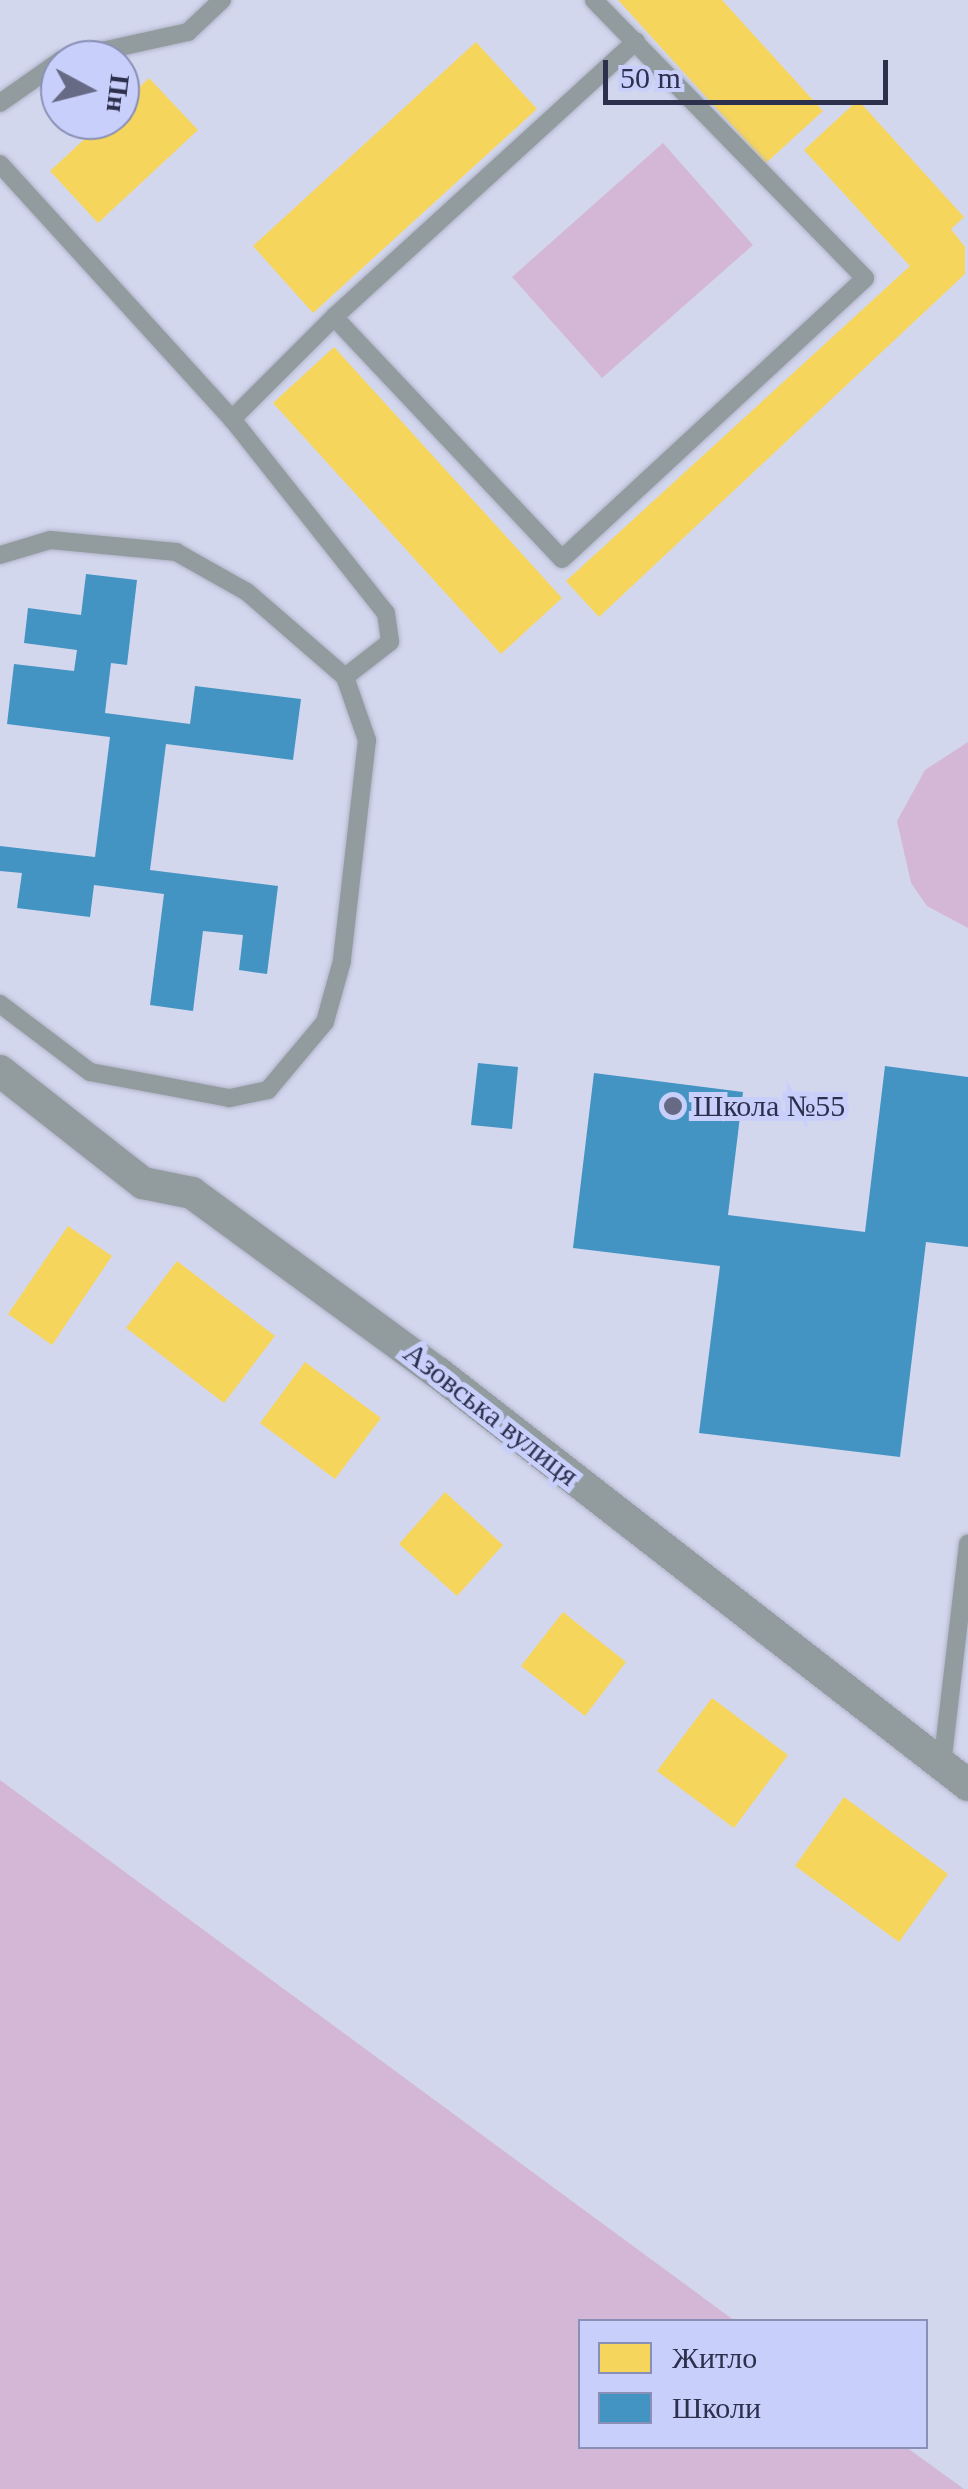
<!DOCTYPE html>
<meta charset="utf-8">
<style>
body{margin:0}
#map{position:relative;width:968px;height:2489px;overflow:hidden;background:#d3d7ee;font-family:"Times New Roman",serif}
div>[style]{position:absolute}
.green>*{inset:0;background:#d4b7d7}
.homes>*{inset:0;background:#f6d55c}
.schools>*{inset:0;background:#4393c3}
.roads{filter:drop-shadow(0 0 2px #b1b4c8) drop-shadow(0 0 2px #b1b4c8)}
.lane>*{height:18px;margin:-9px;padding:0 9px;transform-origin:9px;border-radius:9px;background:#929c9f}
.street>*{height:32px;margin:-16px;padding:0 16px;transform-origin:16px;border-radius:16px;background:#929c9f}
.dots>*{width:28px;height:28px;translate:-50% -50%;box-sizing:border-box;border:5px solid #c7cffa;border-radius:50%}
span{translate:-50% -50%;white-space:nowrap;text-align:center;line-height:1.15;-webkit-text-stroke:10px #c7cffa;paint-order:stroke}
.poi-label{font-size:30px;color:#2d304d}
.left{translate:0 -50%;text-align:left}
.street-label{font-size:30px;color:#2d304d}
.legend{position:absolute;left:578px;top:2319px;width:350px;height:130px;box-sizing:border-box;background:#c7cffa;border:2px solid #898fb5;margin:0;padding:12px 18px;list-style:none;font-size:30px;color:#2d304d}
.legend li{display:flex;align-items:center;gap:20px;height:50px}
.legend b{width:50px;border:2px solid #898fb5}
.north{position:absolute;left:40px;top:40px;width:100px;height:100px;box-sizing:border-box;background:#c7cffa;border:2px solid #898fb5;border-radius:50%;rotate:97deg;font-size:28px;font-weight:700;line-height:40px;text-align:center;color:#2d304d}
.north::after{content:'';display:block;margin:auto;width:35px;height:45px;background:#676a85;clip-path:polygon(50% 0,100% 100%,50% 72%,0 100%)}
.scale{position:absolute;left:603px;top:60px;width:285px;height:45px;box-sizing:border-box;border:5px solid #2d304d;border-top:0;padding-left:12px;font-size:30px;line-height:35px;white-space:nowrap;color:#2d304d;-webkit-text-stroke:8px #c7cffa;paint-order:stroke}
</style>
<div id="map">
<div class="green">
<i style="clip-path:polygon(663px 143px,753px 245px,602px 378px,512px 277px)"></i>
<i style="clip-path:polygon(968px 742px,968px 928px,927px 906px,911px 883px,897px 821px,925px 770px)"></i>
<i style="clip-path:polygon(0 1780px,735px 2321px,580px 2322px,580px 2446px,906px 2447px,964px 2489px,0 2489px)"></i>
</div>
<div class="homes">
<i style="clip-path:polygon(618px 0,722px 0,823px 111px,766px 163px)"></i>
<i style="clip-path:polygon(476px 42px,537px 109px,313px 313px,253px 246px)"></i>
<i style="clip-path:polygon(149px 78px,198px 130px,98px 223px,50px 171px,105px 120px,120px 120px,120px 106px)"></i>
<i style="clip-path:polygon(858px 100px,964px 217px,951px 229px,965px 247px,965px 274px,599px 617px,566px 581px,910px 266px,804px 150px)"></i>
<i style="clip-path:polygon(334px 347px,562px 598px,501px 654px,273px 403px)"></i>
<i style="clip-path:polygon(68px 1226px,112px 1256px,52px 1345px,8px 1314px)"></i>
<i style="clip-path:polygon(177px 1261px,275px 1336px,224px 1403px,126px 1328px)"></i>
<i style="clip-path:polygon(305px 1362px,381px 1418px,335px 1479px,260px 1423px)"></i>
<i style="clip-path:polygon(445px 1492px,503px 1545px,457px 1596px,399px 1544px)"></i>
<i style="clip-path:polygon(563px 1612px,626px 1662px,585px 1716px,521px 1666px)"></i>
<i style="clip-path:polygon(712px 1698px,788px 1755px,734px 1828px,657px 1771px)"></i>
<i style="clip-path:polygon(844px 1797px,948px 1874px,899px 1942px,795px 1866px)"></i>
</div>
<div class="schools">
<i style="clip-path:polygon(86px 574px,137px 580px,127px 665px,111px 663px,105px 713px,190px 724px,195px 686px,301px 699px,293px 760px,166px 744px,150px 870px,278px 886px,267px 974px,239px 970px,243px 935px,203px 931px,193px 1011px,150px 1005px,164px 894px,94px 885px,90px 917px,17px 908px,22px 873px,0 871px,0 846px,95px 857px,110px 737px,7px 724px,14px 664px,74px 671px,77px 650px,24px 643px,28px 608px,81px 615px)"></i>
<i style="clip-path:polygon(478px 1063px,518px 1067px,512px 1129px,471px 1125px)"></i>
<i style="clip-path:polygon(885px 1066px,968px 1077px,968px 1247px,926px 1242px,900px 1457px,699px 1433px,720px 1266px,573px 1248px,594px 1073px,743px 1092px,728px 1215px,865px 1232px)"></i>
</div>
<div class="roads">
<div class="lane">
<i style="left:61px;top:60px;width:130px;rotate:-12.4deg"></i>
<i style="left:188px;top:32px;width:47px;rotate:-43.3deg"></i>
<i style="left:0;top:103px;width:73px;rotate:-35deg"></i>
<i style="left:0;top:164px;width:345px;rotate:47.7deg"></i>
<i style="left:232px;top:419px;width:144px;rotate:-45deg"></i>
<i style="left:334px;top:317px;width:332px;rotate:46.7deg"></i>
<i style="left:562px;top:559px;width:413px;rotate:-42.8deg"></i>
<i style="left:865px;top:278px;width:388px;rotate:-134.3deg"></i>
<i style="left:334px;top:317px;width:409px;rotate:-42.4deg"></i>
<i style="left:232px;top:419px;width:248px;rotate:51.6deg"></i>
<i style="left:386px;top:613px;width:29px;rotate:82deg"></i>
<i style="left:390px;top:642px;width:57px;rotate:142.1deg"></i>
<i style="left:0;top:555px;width:52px;rotate:-16.7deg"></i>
<i style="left:50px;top:540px;width:127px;rotate:5.4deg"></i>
<i style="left:176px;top:552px;width:81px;rotate:29.4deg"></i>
<i style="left:247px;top:592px;width:130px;rotate:40.9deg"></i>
<i style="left:345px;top:677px;width:67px;rotate:70.8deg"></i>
<i style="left:367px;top:740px;width:222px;rotate:96.5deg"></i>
<i style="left:342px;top:961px;width:63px;rotate:105.6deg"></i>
<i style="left:325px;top:1022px;width:89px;rotate:130deg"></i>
<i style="left:268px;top:1090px;width:40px;rotate:168deg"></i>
<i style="left:229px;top:1098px;width:141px;rotate:-169.4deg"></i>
<i style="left:90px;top:1072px;width:113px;rotate:-142.9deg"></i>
<i style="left:942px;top:1765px;width:223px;rotate:-83.3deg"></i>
</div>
<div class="street">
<i style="left:0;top:1071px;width:182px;rotate:38.1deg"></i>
<i style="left:143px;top:1183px;width:50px;rotate:11.5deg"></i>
<i style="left:192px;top:1193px;width:303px;rotate:36.2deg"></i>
<i style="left:437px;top:1372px;width:673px;rotate:37.87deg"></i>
</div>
</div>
<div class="dots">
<i style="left:673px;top:1106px;background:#676a85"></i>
</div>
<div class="poi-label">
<span class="left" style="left:693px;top:1106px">Школа №55</span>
</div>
<div class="street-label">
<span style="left:491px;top:1414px;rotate:38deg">Азовська вулиця</span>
</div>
<ul class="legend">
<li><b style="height:28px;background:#f6d55c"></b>Житло</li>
<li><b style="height:28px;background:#4393c3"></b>Школи</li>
</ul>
<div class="north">Пн</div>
<div class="scale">50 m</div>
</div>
